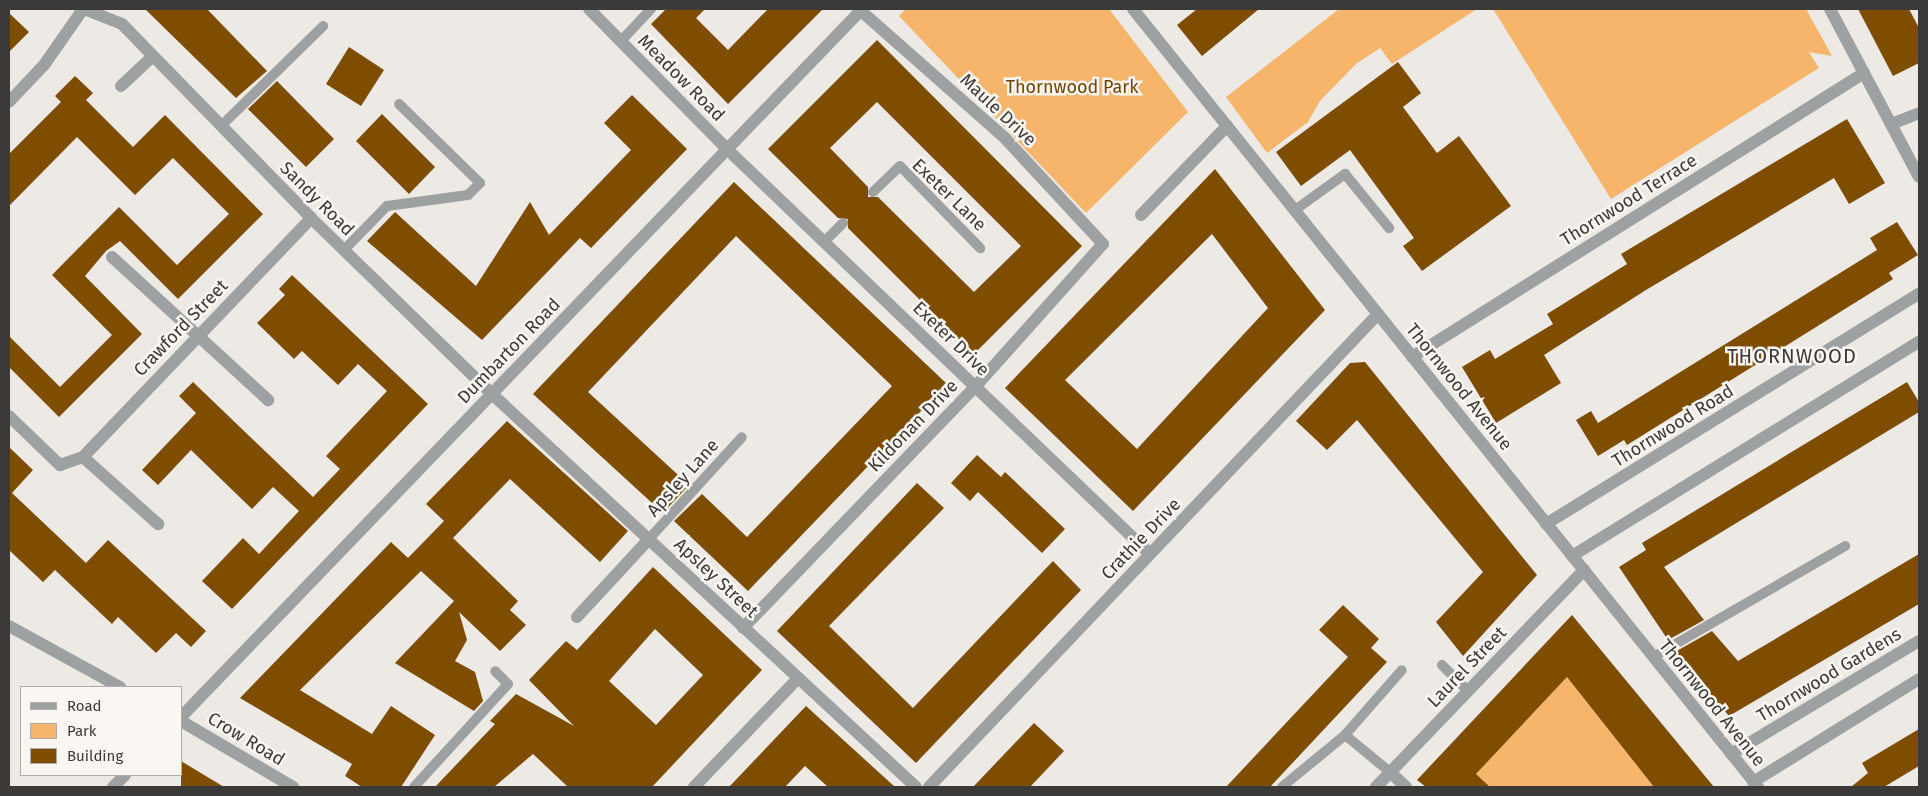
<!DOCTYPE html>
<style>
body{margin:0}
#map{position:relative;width:1928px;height:796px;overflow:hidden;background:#ede9e5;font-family:"Fira Sans",sans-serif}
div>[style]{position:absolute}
.green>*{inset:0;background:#f6b56b}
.building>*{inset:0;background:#7e4d00}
.service>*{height:10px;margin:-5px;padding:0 5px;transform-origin:5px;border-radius:5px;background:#9ea1a2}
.pedestrian>*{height:12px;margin:-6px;padding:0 6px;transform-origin:6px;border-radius:6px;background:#9ea1a2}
.minor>*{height:12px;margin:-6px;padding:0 6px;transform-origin:6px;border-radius:6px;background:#9ea1a2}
.tertiary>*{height:12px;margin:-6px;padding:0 6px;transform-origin:6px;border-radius:6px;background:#9ea1a2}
span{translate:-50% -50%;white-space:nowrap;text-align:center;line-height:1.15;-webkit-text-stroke:5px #faf6f2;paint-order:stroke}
.street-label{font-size:18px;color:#3c3a38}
.park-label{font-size:18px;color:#714400}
.quarter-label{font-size:20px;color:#3c3a38;letter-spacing:1px}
.frame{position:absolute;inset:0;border:10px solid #3c3a38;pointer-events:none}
.legend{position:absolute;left:20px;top:686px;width:162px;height:90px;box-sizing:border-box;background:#faf6f2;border:1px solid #aeaba8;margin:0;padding:6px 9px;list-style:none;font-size:15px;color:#3c3a38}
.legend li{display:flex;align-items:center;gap:10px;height:25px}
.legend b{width:25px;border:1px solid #aeaba8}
</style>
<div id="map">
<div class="green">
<i style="clip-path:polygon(906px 9px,1109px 9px,1188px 112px,1086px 213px,899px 16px)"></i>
<i style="clip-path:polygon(1339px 9px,1477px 9px,1392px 64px,1380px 48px,1356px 64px,1320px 101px,1308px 122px,1267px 153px,1226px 97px)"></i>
<i style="clip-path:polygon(1493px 9px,1806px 9px,1832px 56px,1809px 52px,1819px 68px,1611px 199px)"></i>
<i style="clip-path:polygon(1567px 677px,1654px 787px,1490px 787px,1476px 774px)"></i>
</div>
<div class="building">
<i style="clip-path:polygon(145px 9px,207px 9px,267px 71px,236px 98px)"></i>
<i style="clip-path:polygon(666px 9px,705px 9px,696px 18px,728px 50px,768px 9px,823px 9px,728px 104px,651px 24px)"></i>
<i style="clip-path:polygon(1197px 9px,1259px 9px,1202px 56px,1177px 25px)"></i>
<i style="clip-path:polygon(1858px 9px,1909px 9px,1919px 28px,1919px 63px,1893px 76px)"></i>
<i style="clip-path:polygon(9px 13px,29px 32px,9px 52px)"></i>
<i style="clip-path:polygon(evenodd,877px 40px,1082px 246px,974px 354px,848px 228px,848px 219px,838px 218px,768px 149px,877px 40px,877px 102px,1021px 246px,974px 292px,878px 197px,868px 197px,868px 187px,830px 148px,877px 102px)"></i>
<i style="clip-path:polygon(349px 47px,384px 70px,361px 106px,326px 84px)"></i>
<i style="clip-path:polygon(1398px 62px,1421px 93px,1403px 107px,1437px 153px,1459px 136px,1511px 206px,1422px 271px,1403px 246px,1414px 238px,1350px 150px,1301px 186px,1276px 152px)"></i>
<i style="clip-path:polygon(75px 76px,93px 93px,86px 100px,133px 147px,165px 115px,263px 214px,178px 299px,120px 241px,106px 251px,85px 276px,142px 334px,59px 417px,9px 367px,9px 336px,60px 387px,112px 335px,52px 275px,119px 207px,177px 265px,229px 214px,173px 158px,135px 195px,77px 137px,9px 206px,9px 154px,61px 102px,55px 96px)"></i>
<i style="clip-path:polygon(277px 81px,334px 139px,306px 167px,248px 109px)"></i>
<i style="clip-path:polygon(632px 95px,687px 149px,591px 248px,580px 238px,482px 340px,367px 241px,395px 212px,476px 286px,530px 202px,549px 235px,631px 150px,604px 123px)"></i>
<i style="clip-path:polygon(382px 114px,435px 167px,409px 194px,356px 141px)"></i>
<i style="clip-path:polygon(1847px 119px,1885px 183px,1849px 204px,1834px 178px,1646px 290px,1544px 355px,1561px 383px,1496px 423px,1462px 367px,1490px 350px,1495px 359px,1553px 324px,1547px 314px,1627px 264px,1621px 254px)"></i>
<i style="clip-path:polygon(evenodd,1215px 169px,1325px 310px,1133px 511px,1005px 388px,1215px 169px,1212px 234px,1268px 308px,1137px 449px,1065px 380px,1212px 234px)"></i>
<i style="clip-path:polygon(734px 182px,947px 384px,748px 591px,674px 521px,702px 494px,747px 537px,892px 386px,736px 236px,588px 392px,689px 485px,663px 513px,533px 394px)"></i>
<i style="clip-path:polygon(1897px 222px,1918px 255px,1889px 273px,1893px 279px,1627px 445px,1624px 440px,1598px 456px,1576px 420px,1591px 411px,1598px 423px,1877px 250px,1870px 238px)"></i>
<i style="clip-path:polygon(292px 275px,428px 404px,232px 609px,202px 581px,243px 538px,259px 554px,299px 511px,273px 487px,252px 509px,191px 450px,158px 485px,142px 470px,196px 413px,179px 396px,193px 382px,313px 497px,340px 469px,326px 456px,387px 391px,358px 364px,338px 385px,302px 351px,294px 359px,257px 323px,285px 295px,279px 289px)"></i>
<i style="clip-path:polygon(1365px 362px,1537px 575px,1463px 656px,1436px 622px,1483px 572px,1357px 420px,1327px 450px,1296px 421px,1350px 363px)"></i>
<i style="clip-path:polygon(1907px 382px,1919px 402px,1919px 412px,1664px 567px,1704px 620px,1668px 640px,1619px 567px,1646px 550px,1642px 543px)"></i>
<i style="clip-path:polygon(507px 421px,628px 531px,600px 562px,510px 479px,453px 538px,518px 601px,510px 610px,526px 625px,500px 651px,459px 612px,467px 640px,455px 661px,475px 672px,483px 701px,474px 711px,395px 663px,454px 601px,421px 571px,300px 690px,372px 734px,391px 706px,435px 735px,401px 787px,362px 787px,345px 776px,352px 764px,240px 698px,391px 542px,408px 558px,444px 521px,426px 504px)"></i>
<i style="clip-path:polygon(9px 447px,33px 470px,12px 493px,86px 563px,108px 540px,206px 631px,191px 647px,176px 633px,156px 653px,118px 617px,112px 624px,55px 570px,43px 582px,9px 550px)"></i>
<i style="clip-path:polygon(977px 455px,1001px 477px,1005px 472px,1065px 529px,1042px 553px,978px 492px,970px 501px,951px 483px)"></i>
<i style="clip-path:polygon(917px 483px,944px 508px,829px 626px,913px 708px,1053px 561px,1081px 590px,916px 763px,777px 631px)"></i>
<i style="clip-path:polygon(1919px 554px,1919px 604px,1729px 716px,1675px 652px,1712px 631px,1738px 661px)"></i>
<i style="clip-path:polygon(evenodd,653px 567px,762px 670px,652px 787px,568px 787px,533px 754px,494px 787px,435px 787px,495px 724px,490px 721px,516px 694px,574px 726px,529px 680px,566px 641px,577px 650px,653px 567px,655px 629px,703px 675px,656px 725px,609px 681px,655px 629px)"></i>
<i style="clip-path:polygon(1343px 605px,1379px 639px,1371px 648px,1387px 662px,1270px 787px,1226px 787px,1348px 657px,1319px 630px)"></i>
<i style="clip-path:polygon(1572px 615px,1714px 787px,1654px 787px,1567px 677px,1476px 774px,1490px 787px,1426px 787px,1417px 780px)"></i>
<i style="clip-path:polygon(806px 706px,873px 767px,895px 787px,828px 787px,805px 766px,785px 787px,729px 787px)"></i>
<i style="clip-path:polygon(1034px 723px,1064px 751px,1030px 787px,973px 787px)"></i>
<i style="clip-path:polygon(1919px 729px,1919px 766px,1884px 787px,1851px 787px,1868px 773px,1862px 763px)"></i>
<i style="clip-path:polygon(181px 761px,224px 787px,181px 787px)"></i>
</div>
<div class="service">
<i style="left:621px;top:41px;width:44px;rotate:-46.8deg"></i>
<i style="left:221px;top:126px;width:143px;rotate:-44.4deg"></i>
<i style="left:873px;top:192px;width:37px;rotate:-44deg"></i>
<i style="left:900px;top:166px;width:115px;rotate:45.7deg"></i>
<i style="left:1295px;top:210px;width:62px;rotate:-35.8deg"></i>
<i style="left:1345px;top:174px;width:70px;rotate:50.8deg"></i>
<i style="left:824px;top:242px;width:27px;rotate:-45deg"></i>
<i style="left:344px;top:250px;width:62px;rotate:-45.7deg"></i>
<i style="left:387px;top:206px;width:82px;rotate:-7.7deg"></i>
<i style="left:468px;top:195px;width:17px;rotate:-45deg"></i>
<i style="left:480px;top:183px;width:113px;rotate:-135.7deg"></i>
<i style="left:648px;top:540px;width:139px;rotate:-47.6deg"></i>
<i style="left:1653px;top:657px;width:222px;rotate:-30deg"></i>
<i style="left:1442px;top:665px;width:37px;rotate:45deg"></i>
<i style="left:1345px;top:735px;width:58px;rotate:39.4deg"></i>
<i style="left:414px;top:787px;width:139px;rotate:-47.6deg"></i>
<i style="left:508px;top:684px;width:18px;rotate:-135deg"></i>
<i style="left:1282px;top:787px;width:82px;rotate:-39.5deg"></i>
<i style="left:1345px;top:735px;width:86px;rotate:-48.8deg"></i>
</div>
<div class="pedestrian">
<i style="left:84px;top:9px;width:41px;rotate:21.5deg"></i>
</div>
<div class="minor">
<i style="left:589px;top:9px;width:198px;rotate:45.4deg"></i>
<i style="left:728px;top:150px;width:584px;rotate:43.75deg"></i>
<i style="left:1133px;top:9px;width:998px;rotate:51.22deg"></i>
<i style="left:1830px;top:9px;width:190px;rotate:62.1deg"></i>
<i style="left:122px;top:24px;width:271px;rotate:45.7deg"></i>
<i style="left:311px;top:218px;width:252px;rotate:44.2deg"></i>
<i style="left:492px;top:394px;width:578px;rotate:42.83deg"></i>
<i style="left:121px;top:86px;width:44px;rotate:-43.2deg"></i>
<i style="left:9px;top:102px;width:51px;rotate:-46.6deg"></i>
<i style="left:44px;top:65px;width:68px;rotate:-55.1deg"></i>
<i style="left:1891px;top:124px;width:30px;rotate:-21deg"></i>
<i style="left:1141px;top:215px;width:124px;rotate:-46deg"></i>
<i style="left:112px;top:257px;width:212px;rotate:42.5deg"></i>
<i style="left:1412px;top:357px;width:534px;rotate:-32.14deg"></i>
<i style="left:9px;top:416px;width:71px;rotate:43.9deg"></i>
<i style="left:60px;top:465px;width:24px;rotate:-19deg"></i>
<i style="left:83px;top:457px;width:330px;rotate:-46.3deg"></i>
<i style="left:83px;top:457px;width:101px;rotate:41.8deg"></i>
<i style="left:1546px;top:524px;width:438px;rotate:-31.7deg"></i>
<i style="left:1572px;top:556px;width:408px;rotate:-31.7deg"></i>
<i style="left:577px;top:617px;width:105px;rotate:-47.3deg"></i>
<i style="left:743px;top:628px;width:335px;rotate:-46.1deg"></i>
<i style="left:975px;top:387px;width:192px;rotate:-48.2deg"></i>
<i style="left:1103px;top:244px;width:144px;rotate:-132.8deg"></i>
<i style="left:1005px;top:138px;width:193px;rotate:-138.6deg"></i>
<i style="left:1731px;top:754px;width:219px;rotate:-31deg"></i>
<i style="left:1390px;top:772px;width:22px;rotate:43deg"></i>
<i style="left:1753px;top:782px;width:195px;rotate:-31.8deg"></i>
<i style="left:694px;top:787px;width:151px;rotate:-46.3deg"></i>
<i style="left:929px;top:787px;width:652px;rotate:-46.49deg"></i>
<i style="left:1376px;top:787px;width:301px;rotate:-46.2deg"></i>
</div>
<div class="tertiary">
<i style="left:9px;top:626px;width:127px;rotate:28.8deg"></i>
<i style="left:181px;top:717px;width:982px;rotate:-46.11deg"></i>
<i style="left:181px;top:721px;width:130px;rotate:30.5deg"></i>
<i style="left:113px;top:787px;width:17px;rotate:-45deg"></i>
</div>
<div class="street-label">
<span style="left:681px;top:78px;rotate:45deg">Meadow Road</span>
<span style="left:998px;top:110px;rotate:43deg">Maule Drive</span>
<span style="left:949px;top:195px;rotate:44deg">Exeter Lane</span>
<span style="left:317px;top:199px;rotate:45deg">Sandy Road</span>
<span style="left:1629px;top:200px;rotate:-32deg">Thornwood Terrace</span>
<span style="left:181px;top:328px;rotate:-46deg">Crawford Street</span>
<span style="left:951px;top:339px;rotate:44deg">Exeter Drive</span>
<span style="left:509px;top:351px;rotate:-46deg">Dumbarton Road</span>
<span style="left:1459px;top:387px;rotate:51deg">Thornwood Avenue</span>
<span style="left:913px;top:426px;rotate:-46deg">Kildonan Drive</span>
<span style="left:1673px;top:426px;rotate:-32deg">Thornwood Road</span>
<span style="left:683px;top:478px;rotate:-48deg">Apsley Lane</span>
<span style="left:1141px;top:539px;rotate:-46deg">Crathie Drive</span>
<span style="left:716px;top:578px;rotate:43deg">Apsley Street</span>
<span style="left:1467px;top:667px;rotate:-46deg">Laurel Street</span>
<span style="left:1829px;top:675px;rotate:-31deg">Thornwood Gardens</span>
<span style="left:1712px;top:703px;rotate:51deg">Thornwood Avenue</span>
<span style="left:246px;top:739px;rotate:31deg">Crow Road</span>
</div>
<div class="park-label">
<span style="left:1072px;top:87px">Thornwood Park</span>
</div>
<div class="quarter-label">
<span style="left:1792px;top:356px">THORNWOOD</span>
</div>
<div class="frame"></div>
<ul class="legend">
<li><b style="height:6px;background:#9ea1a2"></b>Road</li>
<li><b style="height:14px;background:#f6b56b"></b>Park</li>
<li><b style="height:14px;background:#7e4d00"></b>Building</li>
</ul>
</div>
